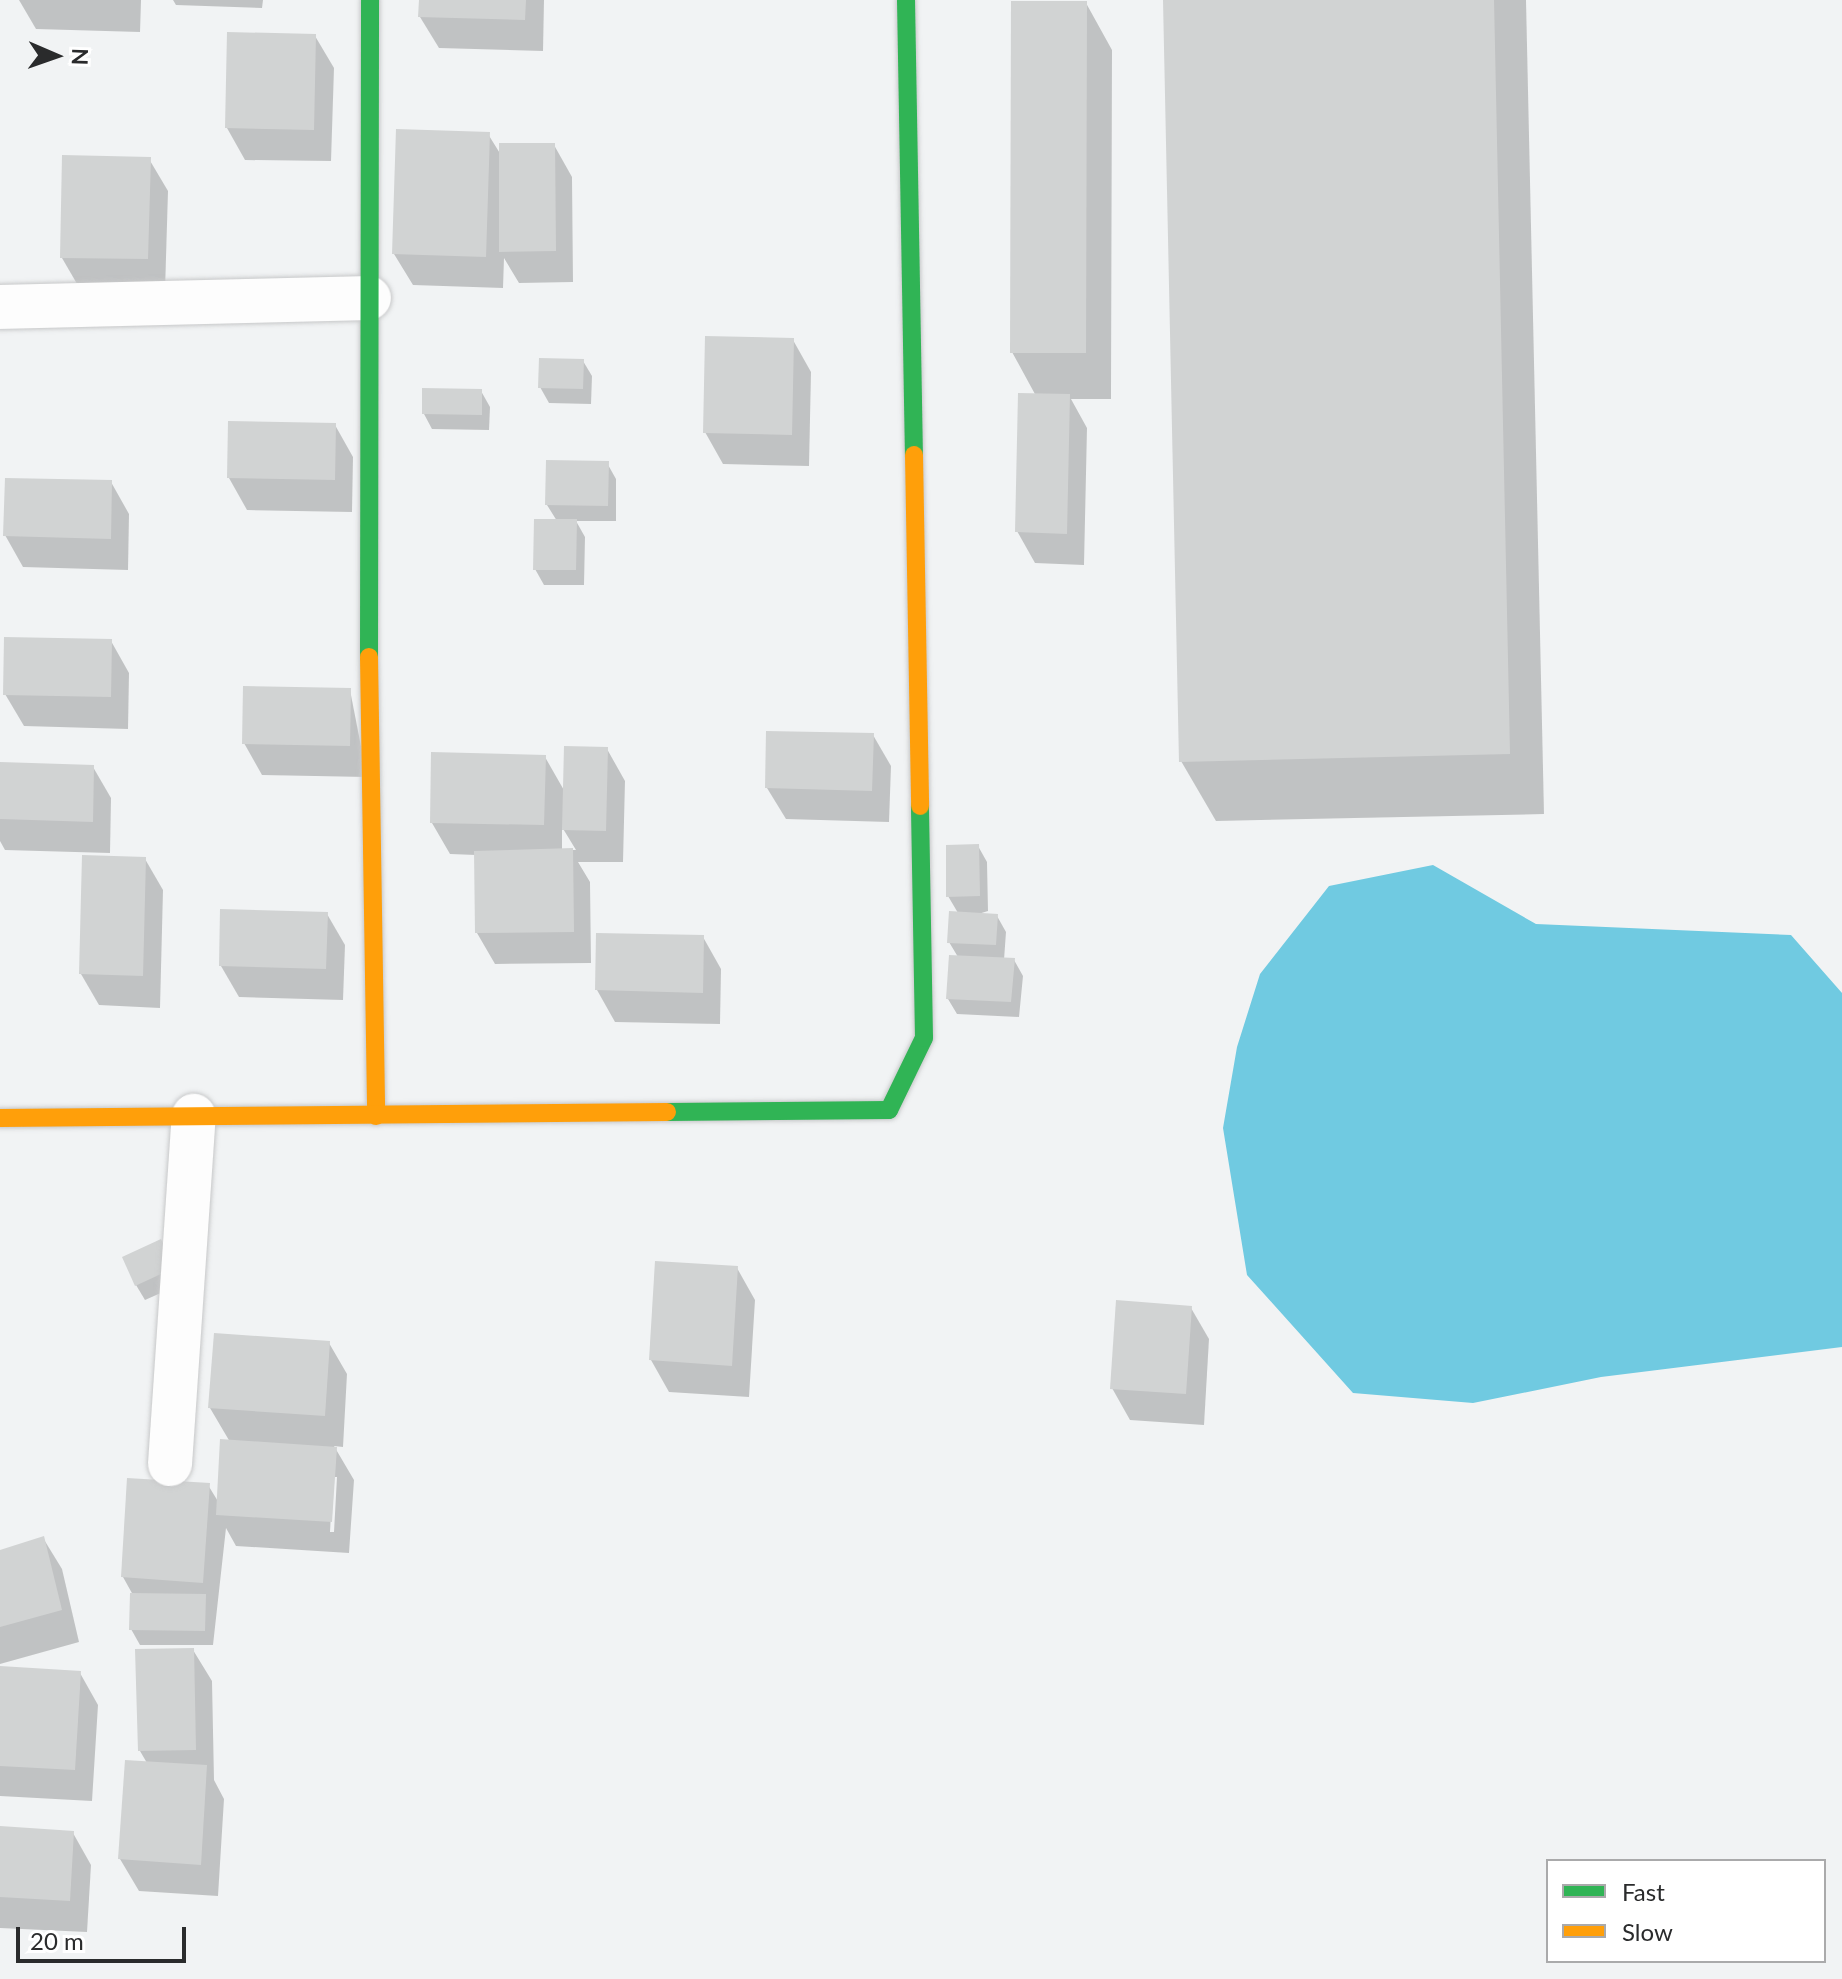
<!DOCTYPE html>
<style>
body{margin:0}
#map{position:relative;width:1842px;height:1979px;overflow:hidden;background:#f1f3f4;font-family:Lato,sans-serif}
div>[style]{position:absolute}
.water>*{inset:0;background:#70cae1}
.shadow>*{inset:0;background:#0003}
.building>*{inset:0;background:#d1d3d3}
.roads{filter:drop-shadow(0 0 2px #c7c8c9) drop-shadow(0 0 2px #c7c8c9)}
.street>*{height:44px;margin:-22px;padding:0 22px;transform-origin:22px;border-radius:22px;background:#fdfdfd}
.fast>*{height:18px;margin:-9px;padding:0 9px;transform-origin:9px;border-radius:9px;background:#30b455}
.slow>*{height:18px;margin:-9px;padding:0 9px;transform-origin:9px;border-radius:9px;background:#ff9f0a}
span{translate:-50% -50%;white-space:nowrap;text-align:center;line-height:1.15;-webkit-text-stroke:6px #fff;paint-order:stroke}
.legend{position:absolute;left:1546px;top:1859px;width:280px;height:104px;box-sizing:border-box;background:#fff;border:2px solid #aaaaab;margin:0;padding:10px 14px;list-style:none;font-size:24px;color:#2a2b2c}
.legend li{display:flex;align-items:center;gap:16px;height:40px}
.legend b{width:40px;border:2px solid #aaaaab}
.north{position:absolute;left:16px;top:16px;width:80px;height:80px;-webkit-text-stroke:6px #fff;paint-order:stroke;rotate:92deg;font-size:22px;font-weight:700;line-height:32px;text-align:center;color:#2a2b2c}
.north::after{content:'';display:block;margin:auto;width:28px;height:36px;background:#2a2b2c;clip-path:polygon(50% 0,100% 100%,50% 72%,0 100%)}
.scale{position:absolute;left:16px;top:1927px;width:170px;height:36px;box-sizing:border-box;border:4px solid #2a2b2c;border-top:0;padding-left:10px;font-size:24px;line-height:28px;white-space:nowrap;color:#2a2b2c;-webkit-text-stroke:6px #fff;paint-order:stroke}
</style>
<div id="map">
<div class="water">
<i style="clip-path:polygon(1433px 865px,1536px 924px,1791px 935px,1842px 993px,1842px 1347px,1601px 1377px,1473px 1403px,1353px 1393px,1247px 1275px,1223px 1128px,1237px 1047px,1260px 974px,1329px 886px)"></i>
</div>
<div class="shadow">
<i style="clip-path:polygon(19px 0,141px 0,140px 32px,36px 29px)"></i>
<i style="clip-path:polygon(173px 0,263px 0,262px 8px,176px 5px)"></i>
<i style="clip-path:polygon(421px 0,544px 0,543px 51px,439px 48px,420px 17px)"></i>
<i style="clip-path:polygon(1165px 0,1526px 0,1544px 814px,1216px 821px,1181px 761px)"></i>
<i style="clip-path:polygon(1086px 3px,1112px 50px,1111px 399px,1071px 399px,1087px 428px,1084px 565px,1035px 563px,1017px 531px,1036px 396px,1012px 352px)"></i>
<i style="clip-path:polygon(315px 36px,334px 68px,331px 161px,245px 160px,227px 128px)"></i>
<i style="clip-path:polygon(488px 134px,501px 155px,554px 145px,572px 177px,573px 282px,519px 283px,504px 258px,503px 288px,413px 285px,394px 254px)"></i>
<i style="clip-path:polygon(149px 159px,168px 191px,165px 291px,80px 289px,62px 258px)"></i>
<i style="clip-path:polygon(793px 340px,811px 372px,809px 466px,723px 464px,705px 432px)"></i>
<i style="clip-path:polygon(583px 361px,592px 376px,591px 404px,549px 403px,540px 387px)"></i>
<i style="clip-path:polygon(481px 391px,490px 407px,489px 430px,432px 429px,424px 414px)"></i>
<i style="clip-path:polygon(335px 425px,353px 457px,352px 512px,247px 510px,229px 478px)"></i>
<i style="clip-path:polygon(607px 463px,616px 479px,616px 521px,576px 521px,585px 537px,584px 585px,544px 585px,535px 569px,557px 521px,547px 505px)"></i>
<i style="clip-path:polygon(111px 482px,129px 514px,128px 570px,23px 567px,5px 535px)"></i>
<i style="clip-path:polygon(111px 641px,129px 673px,128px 729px,24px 726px,5px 694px)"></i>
<i style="clip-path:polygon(350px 690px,367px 777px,262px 775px,244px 743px)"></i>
<i style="clip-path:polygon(873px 735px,891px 766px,889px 822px,786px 819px,767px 788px)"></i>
<i style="clip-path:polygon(evenodd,607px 749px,625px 781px,623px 862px,578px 862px,590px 882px,591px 963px,495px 964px,477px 933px,476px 855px,450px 854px,432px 823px,545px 757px,565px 792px,607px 749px,562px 827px,576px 850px,562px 850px,562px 827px)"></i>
<i style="clip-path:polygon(0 764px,93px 767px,111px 798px,110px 853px,5px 850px,0 841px)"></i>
<i style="clip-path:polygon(978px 846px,987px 862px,988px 911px,975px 915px,997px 916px,1006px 932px,1004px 960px,1014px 960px,1023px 976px,1019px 1017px,957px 1014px,948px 999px,958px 957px,949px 942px,958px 913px,948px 896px)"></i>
<i style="clip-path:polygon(145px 859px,163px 890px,160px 1008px,99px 1005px,81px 974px)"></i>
<i style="clip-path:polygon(327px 914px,345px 945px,343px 1000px,239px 997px,221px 966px)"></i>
<i style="clip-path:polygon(703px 937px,721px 969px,720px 1024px,615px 1022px,597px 990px)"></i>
<i style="clip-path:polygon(169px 1257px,181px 1284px,145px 1300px,136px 1285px)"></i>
<i style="clip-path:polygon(737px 1268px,755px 1300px,749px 1397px,669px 1392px,651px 1360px)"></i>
<i style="clip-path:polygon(1191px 1308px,1209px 1339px,1204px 1425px,1130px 1420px,1112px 1388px)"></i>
<i style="clip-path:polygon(evenodd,329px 1343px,347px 1374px,343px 1447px,334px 1446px,354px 1480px,349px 1553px,236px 1546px,226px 1528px,213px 1645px,140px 1645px,131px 1629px,133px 1595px,123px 1577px,208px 1485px,219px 1503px,230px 1442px,210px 1408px,329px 1343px,333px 1477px,337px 1477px,334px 1532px,330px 1532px,333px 1477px)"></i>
<i style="clip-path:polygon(43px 1538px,62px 1569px,79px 1642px,0 1664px,0 1552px)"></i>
<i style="clip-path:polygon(193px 1650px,212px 1681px,214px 1780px,224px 1799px,218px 1896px,139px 1891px,120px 1859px,147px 1763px,140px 1751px)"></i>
<i style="clip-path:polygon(0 1668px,80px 1673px,98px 1705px,92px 1801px,0 1796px)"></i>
<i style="clip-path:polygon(0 1828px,73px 1833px,91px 1865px,87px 1932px,0 1928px)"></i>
</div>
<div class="building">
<i style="clip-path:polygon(419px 0,526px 0,525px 20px,418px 17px)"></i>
<i style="clip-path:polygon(1163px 0,1494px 0,1510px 754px,1179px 762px)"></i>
<i style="clip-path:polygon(1011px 1px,1087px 1px,1086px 353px,1010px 353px)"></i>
<i style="clip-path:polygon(227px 32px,316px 34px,314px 130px,225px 128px)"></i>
<i style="clip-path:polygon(396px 129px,490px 132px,486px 257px,392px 254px)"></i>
<i style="clip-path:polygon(499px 143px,555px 143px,556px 251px,499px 252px)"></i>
<i style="clip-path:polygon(62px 155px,151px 157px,148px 259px,60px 258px)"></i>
<i style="clip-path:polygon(705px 336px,794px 338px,792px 435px,703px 433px)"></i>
<i style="clip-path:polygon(539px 358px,584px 359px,583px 389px,538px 388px)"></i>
<i style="clip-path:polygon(422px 388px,482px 389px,482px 415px,422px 414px)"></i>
<i style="clip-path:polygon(1018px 393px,1070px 394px,1067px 534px,1015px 532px)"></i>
<i style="clip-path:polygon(228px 421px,336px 423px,335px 480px,227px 478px)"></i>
<i style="clip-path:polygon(546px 460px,609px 461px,608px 506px,545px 505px)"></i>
<i style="clip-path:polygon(5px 478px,112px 480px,111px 539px,3px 536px)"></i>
<i style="clip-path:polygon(534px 519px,577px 519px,576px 570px,533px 570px)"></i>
<i style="clip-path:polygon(4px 637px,112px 639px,111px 697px,3px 695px)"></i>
<i style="clip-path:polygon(243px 686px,351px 688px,350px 746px,242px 744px)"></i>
<i style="clip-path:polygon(766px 731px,874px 733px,872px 791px,765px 788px)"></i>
<i style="clip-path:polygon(564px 746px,608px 747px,606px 831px,562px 830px)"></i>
<i style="clip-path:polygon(431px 752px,546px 755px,544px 825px,430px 823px)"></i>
<i style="clip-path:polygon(0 762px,94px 765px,93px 822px,0 819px)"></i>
<i style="clip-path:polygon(979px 844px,980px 896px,946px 897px,946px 845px)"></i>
<i style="clip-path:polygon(573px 848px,574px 932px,475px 933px,474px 851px)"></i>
<i style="clip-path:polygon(82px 855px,146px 857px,143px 976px,79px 974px)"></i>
<i style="clip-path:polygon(220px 909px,328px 912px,326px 969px,219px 966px)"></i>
<i style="clip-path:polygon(949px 911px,998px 914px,996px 945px,947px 943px)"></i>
<i style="clip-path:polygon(596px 933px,704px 935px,703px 993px,595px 990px)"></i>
<i style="clip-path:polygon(949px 955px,1015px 958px,1011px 1002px,946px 999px)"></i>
<i style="clip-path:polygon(161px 1239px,174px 1268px,135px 1286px,122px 1257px)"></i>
<i style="clip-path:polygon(655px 1261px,738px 1266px,732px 1366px,649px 1360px)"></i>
<i style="clip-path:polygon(1116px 1300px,1192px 1306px,1186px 1394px,1110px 1389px)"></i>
<i style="clip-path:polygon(214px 1333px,330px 1341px,325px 1416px,208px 1408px)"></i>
<i style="clip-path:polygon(220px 1439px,337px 1447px,332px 1522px,216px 1515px)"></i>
<i style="clip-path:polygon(127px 1478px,210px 1483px,203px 1583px,121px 1577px)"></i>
<i style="clip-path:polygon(44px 1536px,62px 1610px,0 1627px,0 1550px)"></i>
<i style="clip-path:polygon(130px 1593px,206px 1594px,205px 1631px,129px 1630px)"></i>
<i style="clip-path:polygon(194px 1648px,196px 1750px,138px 1751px,135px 1649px)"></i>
<i style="clip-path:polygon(0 1666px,81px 1671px,75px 1770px,0 1766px)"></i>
<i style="clip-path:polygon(125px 1760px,207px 1765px,201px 1865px,118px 1859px)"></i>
<i style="clip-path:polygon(0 1826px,74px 1831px,70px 1901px,0 1897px)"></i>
</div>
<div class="roads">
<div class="street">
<i style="left:0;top:307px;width:369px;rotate:-1.4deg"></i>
<i style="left:170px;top:1464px;width:349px;rotate:-86.1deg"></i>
</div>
<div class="fast">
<i style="left:906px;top:0;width:455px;rotate:89deg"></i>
<i style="left:369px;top:657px;width:657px;rotate:-89.91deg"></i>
<i style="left:667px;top:1112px;width:222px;rotate:-0.5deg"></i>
<i style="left:889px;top:1110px;width:80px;rotate:-64.1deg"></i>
<i style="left:924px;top:1038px;width:232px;rotate:-91deg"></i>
</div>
<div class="slow">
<i style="left:914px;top:455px;width:351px;rotate:89deg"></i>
<i style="left:369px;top:657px;width:459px;rotate:89.1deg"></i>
<i style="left:0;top:1118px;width:667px;rotate:-0.52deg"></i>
</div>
</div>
<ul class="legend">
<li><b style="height:10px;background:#30b455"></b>Fast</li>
<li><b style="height:10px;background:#ff9f0a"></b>Slow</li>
</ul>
<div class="north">N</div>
<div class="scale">20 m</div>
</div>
